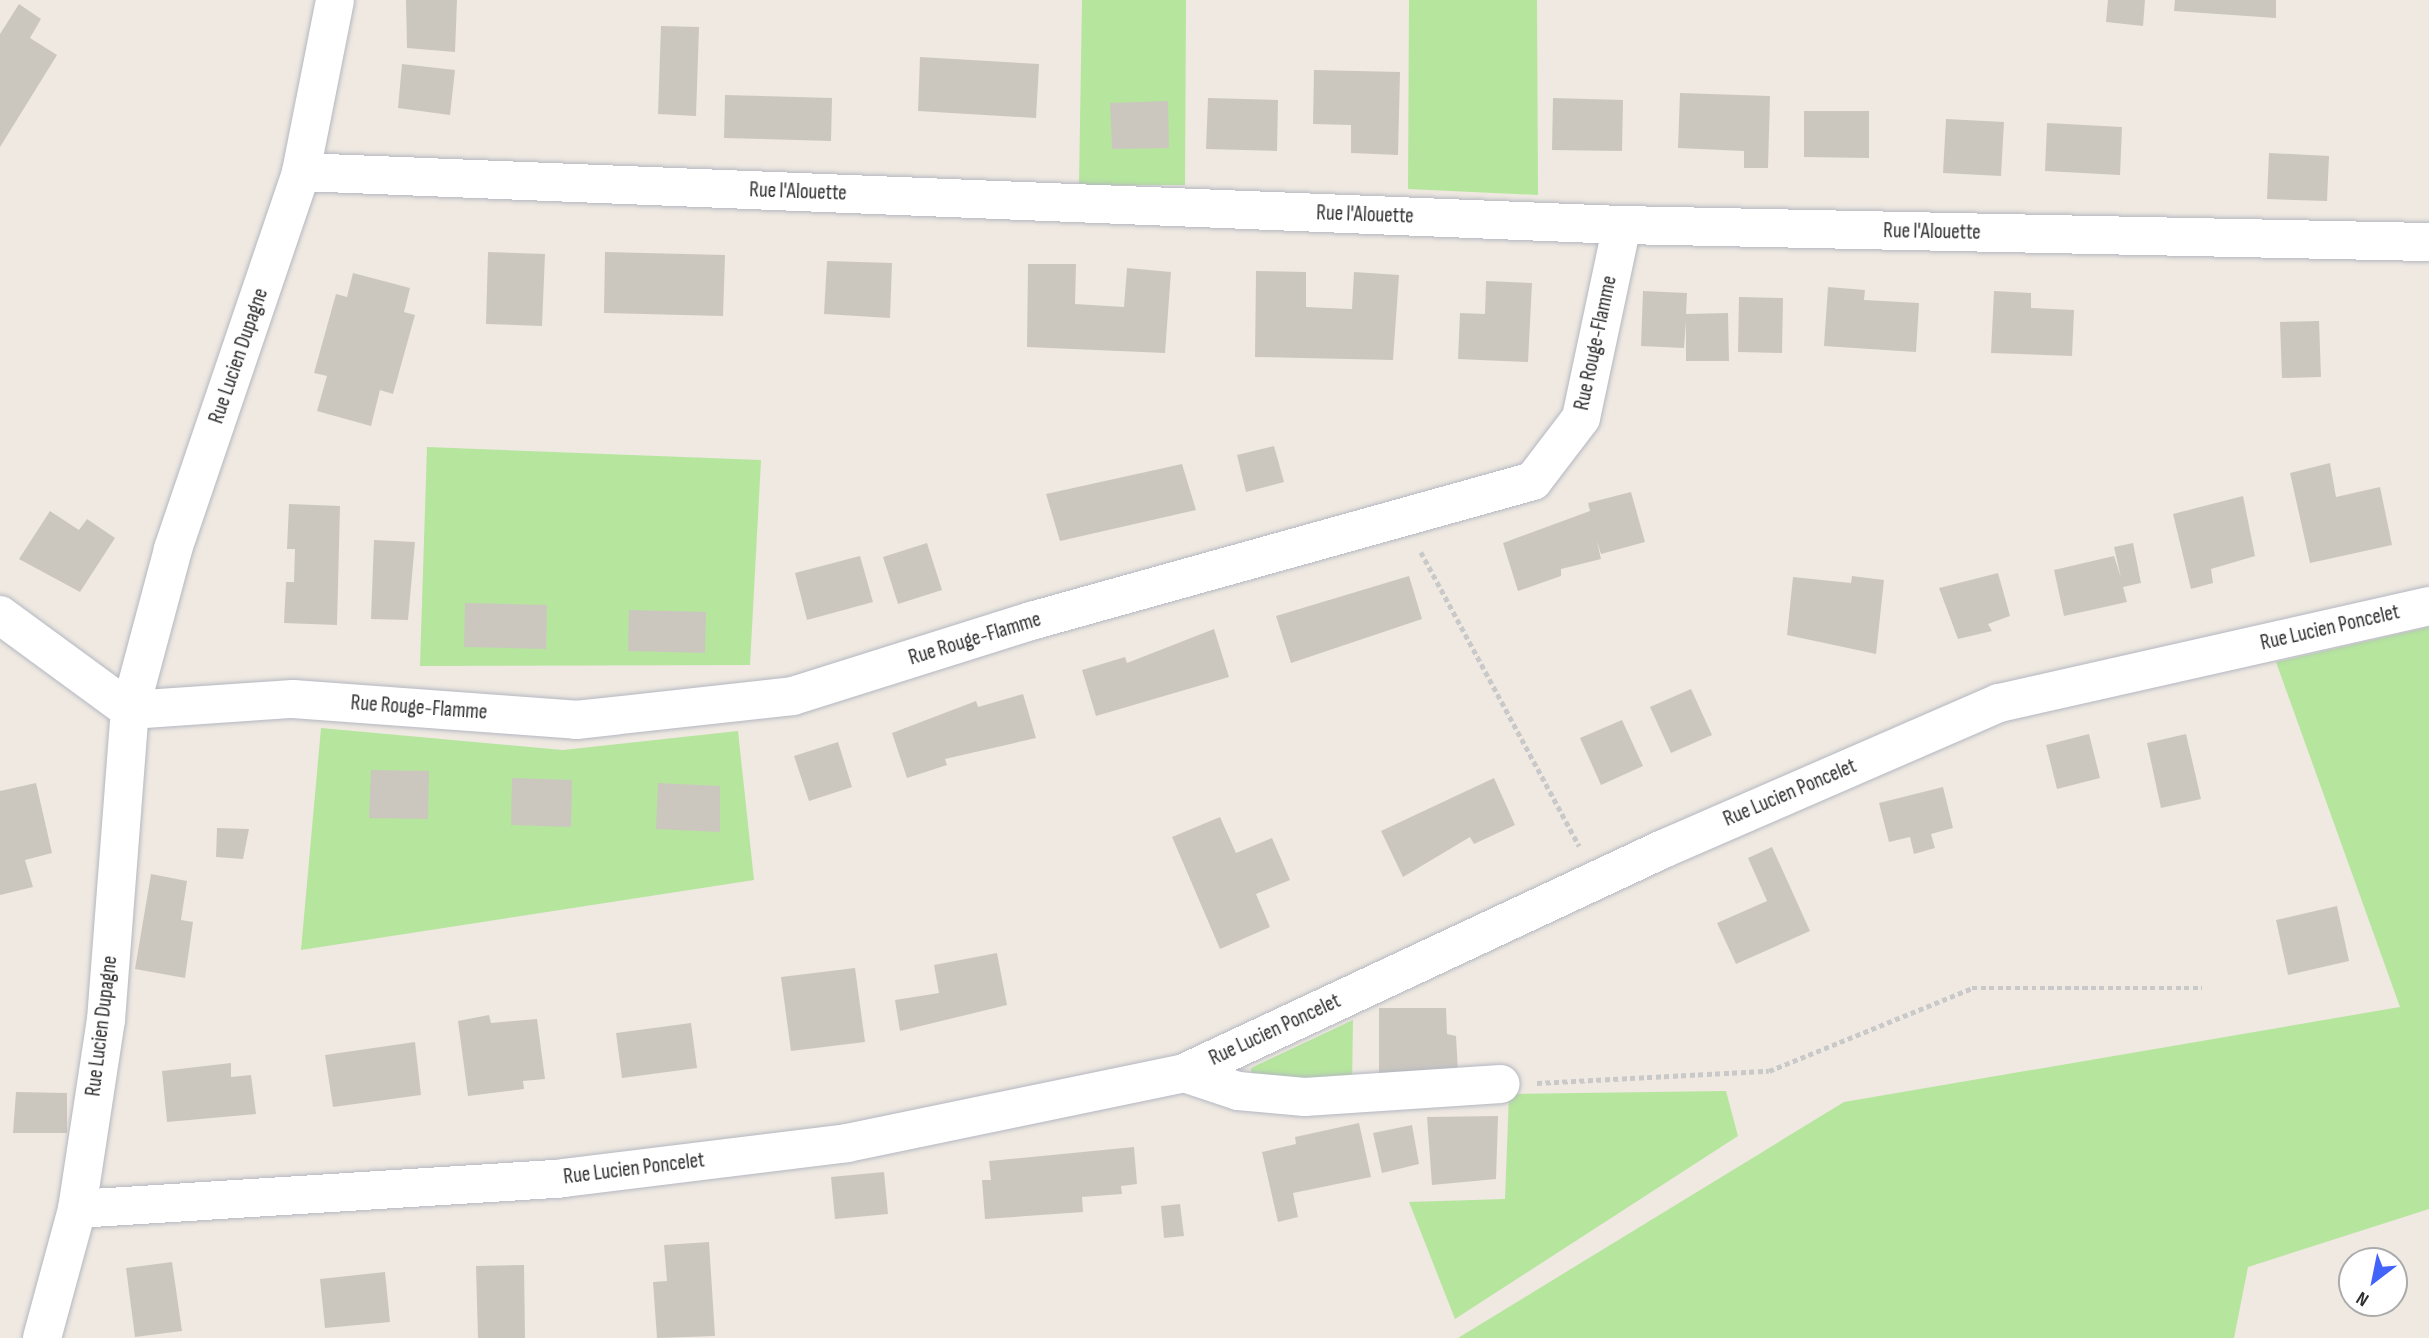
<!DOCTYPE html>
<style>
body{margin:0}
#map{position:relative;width:2429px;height:1338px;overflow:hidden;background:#efe9e1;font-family:"Sofia Sans Condensed",sans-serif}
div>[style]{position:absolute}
.green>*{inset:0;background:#b6e59e}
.building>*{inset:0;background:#cbc7bf}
.path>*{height:4.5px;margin-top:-2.25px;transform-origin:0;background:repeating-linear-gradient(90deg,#c9c9c9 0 5px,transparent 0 8.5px)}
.roads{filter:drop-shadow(0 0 2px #b4b7c1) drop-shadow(0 0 2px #b4b7c1)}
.minor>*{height:38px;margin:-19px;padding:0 19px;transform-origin:19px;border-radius:19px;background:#fff}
span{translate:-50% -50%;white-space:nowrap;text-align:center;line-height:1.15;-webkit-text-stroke:5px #fff;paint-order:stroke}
.street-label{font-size:21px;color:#2e2e2e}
.north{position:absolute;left:2338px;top:1247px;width:70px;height:70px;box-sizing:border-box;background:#fff;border:2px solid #ababab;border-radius:50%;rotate:212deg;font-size:19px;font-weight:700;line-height:28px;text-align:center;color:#2e2e2e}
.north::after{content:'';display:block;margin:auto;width:24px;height:32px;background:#4264fb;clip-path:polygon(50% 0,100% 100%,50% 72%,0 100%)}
</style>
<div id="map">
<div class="green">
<i style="clip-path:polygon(1082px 0,1186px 0,1185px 185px,1079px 185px)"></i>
<i style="clip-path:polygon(1409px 0,1537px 0,1538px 195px,1408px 189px)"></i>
<i style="clip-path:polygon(427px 447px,761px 460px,750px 665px,420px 666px)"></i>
<i style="clip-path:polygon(2429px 627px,2429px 1209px,2248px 1267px,2234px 1338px,1458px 1338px,1844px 1102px,2400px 1007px,2276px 662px)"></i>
<i style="clip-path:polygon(321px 728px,563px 750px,738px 731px,754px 880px,301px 950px)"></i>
<i style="clip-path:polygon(1353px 1020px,1352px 1083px,1252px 1076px,1251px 1068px)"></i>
<i style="clip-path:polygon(1726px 1091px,1738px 1136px,1455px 1319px,1409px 1202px,1505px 1199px,1509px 1094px)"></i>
</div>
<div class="building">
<i style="clip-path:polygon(406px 0,457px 0,455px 52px,407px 48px)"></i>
<i style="clip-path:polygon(2108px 0,2145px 0,2143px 26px,2106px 22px)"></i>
<i style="clip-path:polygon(2175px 0,2276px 0,2276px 18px,2174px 11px)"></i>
<i style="clip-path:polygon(19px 4px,41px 19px,30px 38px,57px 55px,0 147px,0 34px)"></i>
<i style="clip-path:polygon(661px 26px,699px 27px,696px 116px,658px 114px)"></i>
<i style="clip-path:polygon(920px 57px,1039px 64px,1036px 118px,918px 111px)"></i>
<i style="clip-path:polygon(402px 64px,455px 70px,450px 115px,398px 108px)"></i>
<i style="clip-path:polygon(1314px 70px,1400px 72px,1398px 155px,1351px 153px,1351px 125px,1313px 124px)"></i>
<i style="clip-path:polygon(1680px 93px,1770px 96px,1768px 168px,1744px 168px,1744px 151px,1678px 148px)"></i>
<i style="clip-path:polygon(725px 95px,832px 98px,831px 141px,724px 138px)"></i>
<i style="clip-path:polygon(1208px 98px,1278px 100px,1277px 151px,1206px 149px)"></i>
<i style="clip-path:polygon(1553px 98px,1623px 100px,1622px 151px,1552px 150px)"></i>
<i style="clip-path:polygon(1168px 101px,1169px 148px,1112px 149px,1110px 103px)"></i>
<i style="clip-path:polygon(1804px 111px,1869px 111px,1869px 158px,1804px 157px)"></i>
<i style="clip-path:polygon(1946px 119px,2004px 122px,2001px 176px,1943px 173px)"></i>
<i style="clip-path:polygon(2047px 123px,2122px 127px,2120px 175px,2045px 171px)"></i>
<i style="clip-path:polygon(2269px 153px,2329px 156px,2327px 201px,2267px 199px)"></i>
<i style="clip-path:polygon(488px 252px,545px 254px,542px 326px,486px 324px)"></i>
<i style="clip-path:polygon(605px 252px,725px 255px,723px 316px,604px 313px)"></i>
<i style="clip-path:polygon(827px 261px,892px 263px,890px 318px,824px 314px)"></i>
<i style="clip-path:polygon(1028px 264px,1076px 264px,1075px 304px,1124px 307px,1127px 268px,1171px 272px,1165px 353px,1027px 347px)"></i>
<i style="clip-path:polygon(1256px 271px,1306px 272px,1306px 307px,1352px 309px,1354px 272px,1399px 275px,1393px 360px,1255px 357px)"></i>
<i style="clip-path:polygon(353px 273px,410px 288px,404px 312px,415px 315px,393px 394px,380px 390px,371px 426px,317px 411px,327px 376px,314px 373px,336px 294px,347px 297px)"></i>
<i style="clip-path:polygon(1486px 281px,1532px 283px,1528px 362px,1458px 359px,1460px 313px,1485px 314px)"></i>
<i style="clip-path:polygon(1828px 287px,1865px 290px,1864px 300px,1919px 303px,1916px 352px,1824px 346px)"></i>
<i style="clip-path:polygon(1643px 291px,1687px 293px,1686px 314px,1728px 313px,1729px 361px,1686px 361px,1686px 321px,1684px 348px,1641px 346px)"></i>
<i style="clip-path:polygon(1994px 291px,2031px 293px,2031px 308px,2074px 310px,2072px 356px,1991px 353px)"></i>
<i style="clip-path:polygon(1739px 297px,1783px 298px,1782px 353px,1738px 352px)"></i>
<i style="clip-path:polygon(2319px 321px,2321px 377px,2282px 378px,2280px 322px)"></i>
<i style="clip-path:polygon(1274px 446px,1284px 482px,1246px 492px,1237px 455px)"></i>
<i style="clip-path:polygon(2330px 463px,2336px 497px,2380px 487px,2392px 545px,2310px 563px,2290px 473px)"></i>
<i style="clip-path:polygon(1182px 464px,1196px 510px,1060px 541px,1046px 494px)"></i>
<i style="clip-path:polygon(1631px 492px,1645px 542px,1601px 554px,1597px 541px,1601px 559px,1561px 569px,1561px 576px,1518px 591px,1503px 543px,1590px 511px,1588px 503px)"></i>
<i style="clip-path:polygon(2243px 496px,2255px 556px,2211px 569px,2213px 583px,2191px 589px,2173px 514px)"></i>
<i style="clip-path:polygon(289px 504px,340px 506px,337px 625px,284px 623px,286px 582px,294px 582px,295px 549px,287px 549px)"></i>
<i style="clip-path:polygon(50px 511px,79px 530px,87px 519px,115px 538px,80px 592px,19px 559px)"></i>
<i style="clip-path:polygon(374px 540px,415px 542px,408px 620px,371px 619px)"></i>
<i style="clip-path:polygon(927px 543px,942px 590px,898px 604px,883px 557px)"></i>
<i style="clip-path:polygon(2133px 543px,2141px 583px,2123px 587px,2127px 602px,2064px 616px,2054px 570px,2114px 556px,2121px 578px,2114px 547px)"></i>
<i style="clip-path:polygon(860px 556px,873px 602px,807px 620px,795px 573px)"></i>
<i style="clip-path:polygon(1998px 573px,2010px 616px,1988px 624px,1992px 631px,1958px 639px,1939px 588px)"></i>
<i style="clip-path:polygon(1409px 576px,1422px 619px,1291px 663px,1276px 616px)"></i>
<i style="clip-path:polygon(1852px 576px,1884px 580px,1876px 654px,1787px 635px,1793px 577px,1851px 583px)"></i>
<i style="clip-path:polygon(465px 603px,547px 605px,546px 649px,464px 647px)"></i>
<i style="clip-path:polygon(629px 610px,706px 612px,705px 653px,628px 651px)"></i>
<i style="clip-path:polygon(1214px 629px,1229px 677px,1096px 716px,1082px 670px,1125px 657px,1127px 663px)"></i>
<i style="clip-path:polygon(1691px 689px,1712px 735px,1671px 753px,1650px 707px)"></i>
<i style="clip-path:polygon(1023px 694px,1036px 738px,945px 759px,947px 765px,907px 778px,892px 733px,976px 701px,978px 707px)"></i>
<i style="clip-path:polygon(1622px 720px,1643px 766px,1601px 785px,1580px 738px)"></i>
<i style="clip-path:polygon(2089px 734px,2100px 778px,2057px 789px,2046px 745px)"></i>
<i style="clip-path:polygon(2186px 734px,2201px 799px,2161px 808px,2147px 743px)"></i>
<i style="clip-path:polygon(838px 742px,852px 787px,809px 801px,794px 756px)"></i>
<i style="clip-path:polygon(371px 770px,429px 771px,428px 819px,369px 818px)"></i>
<i style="clip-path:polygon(512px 778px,572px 780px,571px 827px,511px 825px)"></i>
<i style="clip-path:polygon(1494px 778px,1515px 825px,1474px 844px,1470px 837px,1403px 877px,1381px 831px)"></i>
<i style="clip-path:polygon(36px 783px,52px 853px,25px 860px,33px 887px,0 895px,0 791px)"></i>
<i style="clip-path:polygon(658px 783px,720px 786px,720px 832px,656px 829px)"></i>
<i style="clip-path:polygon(1943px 787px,1953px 828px,1931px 834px,1935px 848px,1914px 854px,1910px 837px,1889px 842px,1879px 803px)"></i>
<i style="clip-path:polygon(1220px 817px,1236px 853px,1272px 838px,1290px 880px,1256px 894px,1270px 927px,1220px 949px,1172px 837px)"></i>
<i style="clip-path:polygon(217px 828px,249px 829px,243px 859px,216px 857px)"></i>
<i style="clip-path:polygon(1772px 847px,1810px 931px,1736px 964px,1717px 923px,1767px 901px,1748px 858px)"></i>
<i style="clip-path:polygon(151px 874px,187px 881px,181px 920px,193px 922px,185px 978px,135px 969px)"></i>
<i style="clip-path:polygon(2337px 906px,2349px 961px,2288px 975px,2276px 920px)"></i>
<i style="clip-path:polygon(997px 953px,1007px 1005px,900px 1031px,895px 1000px,939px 993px,934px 965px)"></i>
<i style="clip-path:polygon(855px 968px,865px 1042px,791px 1051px,781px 977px)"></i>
<i style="clip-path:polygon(1379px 1008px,1446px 1008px,1447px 1034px,1456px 1036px,1458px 1072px,1379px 1073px)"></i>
<i style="clip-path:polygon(489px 1015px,491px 1023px,537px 1019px,545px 1079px,523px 1081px,524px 1089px,468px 1096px,458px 1021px)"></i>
<i style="clip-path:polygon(691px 1023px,697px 1068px,622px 1078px,616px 1033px)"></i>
<i style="clip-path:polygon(415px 1042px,421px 1095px,333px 1107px,325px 1055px)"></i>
<i style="clip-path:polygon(231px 1063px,231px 1077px,251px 1075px,256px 1114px,167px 1122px,162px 1071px)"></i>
<i style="clip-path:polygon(16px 1092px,67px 1093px,67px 1133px,13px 1133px)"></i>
<i style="clip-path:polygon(1498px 1116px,1496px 1179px,1432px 1185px,1427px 1117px)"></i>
<i style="clip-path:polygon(1359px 1123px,1371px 1177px,1293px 1193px,1298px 1217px,1278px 1222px,1262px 1152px,1296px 1144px,1295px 1137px)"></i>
<i style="clip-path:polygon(1412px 1125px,1419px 1164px,1382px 1173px,1373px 1133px)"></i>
<i style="clip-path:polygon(1134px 1147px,1137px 1184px,1121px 1186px,1122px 1194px,1082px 1197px,1083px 1212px,985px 1219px,982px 1180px,991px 1180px,989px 1161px)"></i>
<i style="clip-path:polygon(884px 1172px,888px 1214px,835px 1219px,831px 1177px)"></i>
<i style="clip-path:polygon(1180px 1204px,1184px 1236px,1164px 1238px,1161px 1206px)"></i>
<i style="clip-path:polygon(709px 1242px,715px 1336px,657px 1338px,653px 1282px,667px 1281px,664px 1245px)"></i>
<i style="clip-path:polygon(172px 1262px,182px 1331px,135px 1337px,126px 1268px)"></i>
<i style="clip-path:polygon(524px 1265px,525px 1338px,478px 1338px,476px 1266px)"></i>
<i style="clip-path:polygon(385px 1272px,390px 1322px,325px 1328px,320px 1279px)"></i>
</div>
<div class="path">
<i style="left:1421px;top:552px;width:334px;rotate:61.7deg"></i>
<i style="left:1537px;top:1083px;width:232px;rotate:-3deg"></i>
<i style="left:1769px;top:1071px;width:219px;rotate:-22.2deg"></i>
<i style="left:1972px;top:988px;width:230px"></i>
</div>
<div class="roads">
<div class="minor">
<i style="left:301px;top:172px;width:1322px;rotate:2.3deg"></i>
<i style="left:1622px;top:225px;width:807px;rotate:1.21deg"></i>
<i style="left:0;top:615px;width:161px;rotate:36.2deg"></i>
<i style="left:130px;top:710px;width:163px;rotate:-3.9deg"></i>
<i style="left:293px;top:699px;width:284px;rotate:4.2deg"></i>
<i style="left:576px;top:720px;width:218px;rotate:-6.3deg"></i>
<i style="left:793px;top:696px;width:250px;rotate:-17.5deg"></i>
<i style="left:1031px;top:621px;width:521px;rotate:-15.58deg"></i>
<i style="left:1533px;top:481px;width:79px;rotate:-52.7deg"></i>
<i style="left:1581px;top:418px;width:197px;rotate:-78deg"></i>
<i style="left:1184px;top:1073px;width:57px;rotate:18.4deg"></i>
<i style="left:1238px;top:1091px;width:67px;rotate:5.1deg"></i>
<i style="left:1305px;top:1097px;width:196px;rotate:-3.8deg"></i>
<i style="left:77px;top:1209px;width:487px;rotate:-3.6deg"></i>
<i style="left:563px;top:1178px;width:286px;rotate:-7deg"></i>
<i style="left:847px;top:1143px;width:344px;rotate:-11.7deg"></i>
<i style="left:1184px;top:1073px;width:529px;rotate:-25.06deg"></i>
<i style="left:1663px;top:849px;width:366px;rotate:-23.5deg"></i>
<i style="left:1999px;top:703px;width:441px;rotate:-12.7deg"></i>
<i style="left:42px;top:1338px;width:134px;rotate:-74.8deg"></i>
<i style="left:77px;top:1209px;width:191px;rotate:-81.3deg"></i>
<i style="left:106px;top:1020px;width:311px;rotate:-85.6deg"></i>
<i style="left:130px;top:710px;width:167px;rotate:-75deg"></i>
<i style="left:173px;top:549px;width:398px;rotate:-71.2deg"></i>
<i style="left:301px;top:172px;width:175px;rotate:-78.8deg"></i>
</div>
</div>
<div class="street-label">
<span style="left:798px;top:192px;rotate:2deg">Rue l'Alouette</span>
<span style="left:1365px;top:215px;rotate:2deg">Rue l'Alouette</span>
<span style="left:1932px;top:232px;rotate:1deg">Rue l'Alouette</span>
<span style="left:1596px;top:343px;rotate:-78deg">Rue Rouge-Flamme</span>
<span style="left:239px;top:356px;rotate:-71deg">Rue Lucien Dupagne</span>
<span style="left:2330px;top:628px;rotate:-13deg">Rue Lucien Poncelet</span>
<span style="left:975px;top:639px;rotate:-17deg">Rue Rouge-Flamme</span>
<span style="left:419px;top:708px;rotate:4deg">Rue Rouge-Flamme</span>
<span style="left:1790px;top:793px;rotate:-23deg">Rue Lucien Poncelet</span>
<span style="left:102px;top:1026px;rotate:-83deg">Rue Lucien Dupagne</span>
<span style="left:1275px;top:1030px;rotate:-25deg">Rue Lucien Poncelet</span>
<span style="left:634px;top:1169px;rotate:-7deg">Rue Lucien Poncelet</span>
</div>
<div class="north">N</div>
</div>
